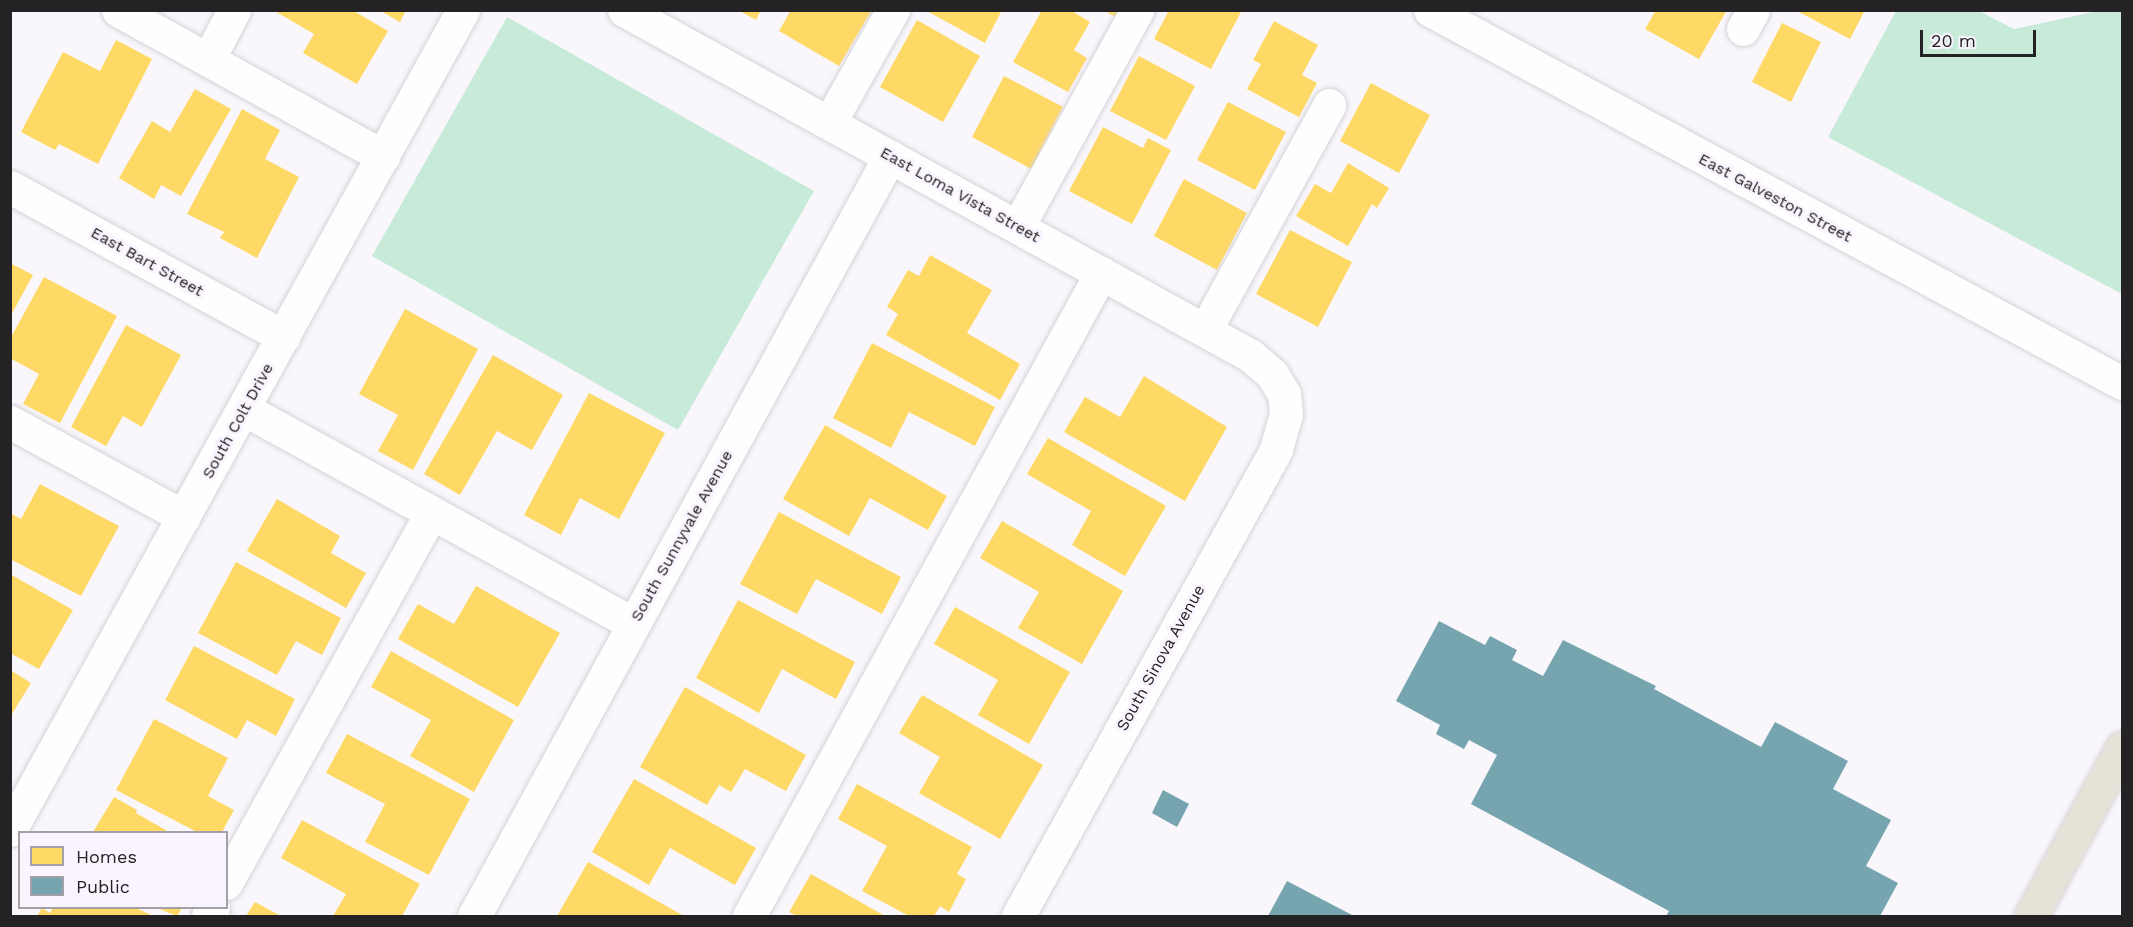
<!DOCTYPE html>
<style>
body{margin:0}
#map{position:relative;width:2133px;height:927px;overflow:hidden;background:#f9f6fc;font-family:"Work Sans",sans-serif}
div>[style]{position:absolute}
.green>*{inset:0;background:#c8ead9}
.homes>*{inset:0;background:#ffd966}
.public>*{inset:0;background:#76a5af}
.roads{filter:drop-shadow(0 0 2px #d5d3d7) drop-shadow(0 0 2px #d5d3d7)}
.minor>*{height:33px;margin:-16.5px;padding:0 16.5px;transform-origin:16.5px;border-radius:16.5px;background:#fefeff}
.major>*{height:33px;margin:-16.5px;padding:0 16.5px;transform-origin:16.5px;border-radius:16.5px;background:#e6e2d8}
span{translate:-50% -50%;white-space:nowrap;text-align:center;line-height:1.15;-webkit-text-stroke:6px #f9f4fe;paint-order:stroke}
.street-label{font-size:16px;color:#242225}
.frame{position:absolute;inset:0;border:12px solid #242225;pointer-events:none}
.legend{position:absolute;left:18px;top:831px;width:210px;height:78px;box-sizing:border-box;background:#f9f4fe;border:2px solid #a4a0a7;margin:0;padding:8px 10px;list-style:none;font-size:18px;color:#242225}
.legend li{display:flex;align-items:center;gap:12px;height:30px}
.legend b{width:30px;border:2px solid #a4a0a7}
.scale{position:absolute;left:1920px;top:30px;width:116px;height:27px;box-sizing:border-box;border:3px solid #242225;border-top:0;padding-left:8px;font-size:18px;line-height:21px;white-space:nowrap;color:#242225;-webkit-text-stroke:4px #f9f4fe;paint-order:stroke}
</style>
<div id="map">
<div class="green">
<i style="clip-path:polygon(1896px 11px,1979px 11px,2014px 29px,2098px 11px,2122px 11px,2122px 294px,1828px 137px)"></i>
<i style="clip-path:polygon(507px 17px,814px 191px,678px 430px,372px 256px)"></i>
</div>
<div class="homes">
<i style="clip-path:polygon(273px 10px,352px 10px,388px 31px,357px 84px,303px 53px,314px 34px)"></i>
<i style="clip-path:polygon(379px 10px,406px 10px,400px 22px)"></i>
<i style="clip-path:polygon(738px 10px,761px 10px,756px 20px)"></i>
<i style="clip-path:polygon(791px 10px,872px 10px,839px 66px,779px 31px)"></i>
<i style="clip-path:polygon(925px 10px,1002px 10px,985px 43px)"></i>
<i style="clip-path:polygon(1042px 10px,1070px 10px,1090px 22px,1074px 50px,1087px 58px,1068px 92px,1013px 62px)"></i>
<i style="clip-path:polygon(1104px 10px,1119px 10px,1115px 17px)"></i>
<i style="clip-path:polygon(1169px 10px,1242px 10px,1211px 69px,1154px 39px)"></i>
<i style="clip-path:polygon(1656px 10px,1727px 10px,1699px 59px,1645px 29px)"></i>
<i style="clip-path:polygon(1795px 10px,1865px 10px,1850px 39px)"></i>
<i style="clip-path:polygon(917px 20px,980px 56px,943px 122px,880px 87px)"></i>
<i style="clip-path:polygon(1274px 21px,1318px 45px,1302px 75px,1317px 83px,1299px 117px,1247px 89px,1261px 64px,1253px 60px)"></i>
<i style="clip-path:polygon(1782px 23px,1821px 42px,1791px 102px,1752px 82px)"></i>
<i style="clip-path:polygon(116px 40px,152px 59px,98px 164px,59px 144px,55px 150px,21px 132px,63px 52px,100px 71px)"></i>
<i style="clip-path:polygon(1139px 56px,1195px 86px,1166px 140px,1110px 111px)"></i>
<i style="clip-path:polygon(1004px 76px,1063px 107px,1031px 169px,972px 137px)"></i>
<i style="clip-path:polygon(1371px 83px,1430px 115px,1399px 173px,1340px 141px)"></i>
<i style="clip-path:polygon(195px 89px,231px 109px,181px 196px,161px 185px,154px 199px,119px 178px,152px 121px,170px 132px)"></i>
<i style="clip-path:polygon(1228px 102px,1286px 132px,1255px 190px,1197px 160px)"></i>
<i style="clip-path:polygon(242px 109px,280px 130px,265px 159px,299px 177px,257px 258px,220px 238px,224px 232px,187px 214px)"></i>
<i style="clip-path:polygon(1103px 127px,1143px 148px,1148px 138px,1171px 150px,1132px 224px,1069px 191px)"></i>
<i style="clip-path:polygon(1348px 163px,1389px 188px,1377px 208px,1372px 204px,1348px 246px,1296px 216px,1315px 184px,1331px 193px)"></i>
<i style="clip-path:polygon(1184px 179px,1247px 213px,1217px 270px,1154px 236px)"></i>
<i style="clip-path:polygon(1290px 230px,1352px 262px,1318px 327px,1256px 294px)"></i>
<i style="clip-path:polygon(930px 255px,992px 290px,967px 333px,1020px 364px,1000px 400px,886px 335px,898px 314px,887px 307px,908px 270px,919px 276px)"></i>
<i style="clip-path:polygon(10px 263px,33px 275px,10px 317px)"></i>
<i style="clip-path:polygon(44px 277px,117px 316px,60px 423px,23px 404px,39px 374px,10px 358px,10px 339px)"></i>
<i style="clip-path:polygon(405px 309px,478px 349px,413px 470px,378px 451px,398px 415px,359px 394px)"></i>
<i style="clip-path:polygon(126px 325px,181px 355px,142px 427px,123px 416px,106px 446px,71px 427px)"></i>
<i style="clip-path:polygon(872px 343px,995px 407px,975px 446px,909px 412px,891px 448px,833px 418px)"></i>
<i style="clip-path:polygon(493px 355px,563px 395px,532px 450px,497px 431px,460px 495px,424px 474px)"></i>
<i style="clip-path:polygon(1144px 376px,1227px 427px,1185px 501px,1064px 432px,1085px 397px,1120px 417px)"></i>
<i style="clip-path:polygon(589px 393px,665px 433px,619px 519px,580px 498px,561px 535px,524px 515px)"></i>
<i style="clip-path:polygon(825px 425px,947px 496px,928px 530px,870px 498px,849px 536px,783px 499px)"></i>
<i style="clip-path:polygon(1048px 438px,1166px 506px,1125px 576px,1072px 545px,1091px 511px,1027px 474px)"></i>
<i style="clip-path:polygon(40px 484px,119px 526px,81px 596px,10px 559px,10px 513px,21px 519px)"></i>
<i style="clip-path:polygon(277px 499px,340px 536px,331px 553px,366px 573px,346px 608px,247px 551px)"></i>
<i style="clip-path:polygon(779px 512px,901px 577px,882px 614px,816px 579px,797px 614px,740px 584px)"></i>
<i style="clip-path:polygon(1002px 521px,1123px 591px,1082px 664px,1018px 628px,1039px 592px,980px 558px)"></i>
<i style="clip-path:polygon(236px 562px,341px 618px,322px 655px,296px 641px,277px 675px,198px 633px)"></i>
<i style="clip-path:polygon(10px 574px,73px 610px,39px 669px,10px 653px)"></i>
<i style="clip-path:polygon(476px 586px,560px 633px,518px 707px,398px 639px,418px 604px,454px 624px)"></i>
<i style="clip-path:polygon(738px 600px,855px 662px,836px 699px,782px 669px,759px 713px,696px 678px)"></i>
<i style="clip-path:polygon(955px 607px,1070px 672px,1029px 744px,978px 715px,998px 680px,934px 644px)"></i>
<i style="clip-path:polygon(194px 646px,295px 699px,276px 736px,247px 720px,237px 739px,165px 700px)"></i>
<i style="clip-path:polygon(391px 651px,514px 720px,474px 792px,410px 756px,431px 720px,371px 687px)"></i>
<i style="clip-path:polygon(10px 670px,31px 683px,10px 717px)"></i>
<i style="clip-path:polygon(685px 687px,806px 755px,786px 791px,745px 769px,731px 792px,719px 785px,707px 805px,640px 767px)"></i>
<i style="clip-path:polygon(922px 695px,1043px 765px,1000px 839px,919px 793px,940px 757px,899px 733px)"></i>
<i style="clip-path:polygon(154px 719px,228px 758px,208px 796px,234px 810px,222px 832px,197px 832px,116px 790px)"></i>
<i style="clip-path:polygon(347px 734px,470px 799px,429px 875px,365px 842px,385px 804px,326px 773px)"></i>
<i style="clip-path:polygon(634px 779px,756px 848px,735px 885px,670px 848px,649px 885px,592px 852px)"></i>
<i style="clip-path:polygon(857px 784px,972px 847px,957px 874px,966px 879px,949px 912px,940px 906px,934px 916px,909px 916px,862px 891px,887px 846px,838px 819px)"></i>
<i style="clip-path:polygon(114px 797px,137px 810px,136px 813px,169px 832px,93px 832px)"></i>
<i style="clip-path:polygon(302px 820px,420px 884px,402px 916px,333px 916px,346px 894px,281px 858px)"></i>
<i style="clip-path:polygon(588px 862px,684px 916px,557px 916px)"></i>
<i style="clip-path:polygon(811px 874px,885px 916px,797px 916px,789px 912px)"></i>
<i style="clip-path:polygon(255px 902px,281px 916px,246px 916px)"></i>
<i style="clip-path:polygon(42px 908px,50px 913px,53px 908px,136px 908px,153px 916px,37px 916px)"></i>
<i style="clip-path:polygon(157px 908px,182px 908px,177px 916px)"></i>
</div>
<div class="public">
<i style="clip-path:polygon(1439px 621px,1485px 645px,1490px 636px,1517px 650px,1512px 660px,1543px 676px,1563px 640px,1656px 686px,1654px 689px,1761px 747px,1775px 722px,1848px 761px,1833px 789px,1891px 820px,1866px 866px,1898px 883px,1880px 916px,1666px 916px,1669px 911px,1471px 804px,1497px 755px,1469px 740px,1464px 749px,1436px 734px,1440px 725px,1396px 701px)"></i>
<i style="clip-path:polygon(1163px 790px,1189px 804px,1177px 827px,1152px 813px)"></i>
<i style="clip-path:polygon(1287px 881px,1354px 916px,1268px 916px)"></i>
</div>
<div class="roads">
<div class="minor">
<i style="left:118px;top:10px;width:303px;rotate:28.9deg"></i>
<i style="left:624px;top:10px;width:716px;rotate:28.89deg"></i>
<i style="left:1251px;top:356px;width:28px;rotate:41deg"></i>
<i style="left:1272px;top:374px;width:23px;rotate:59deg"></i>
<i style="left:1284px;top:394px;width:20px;rotate:84deg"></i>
<i style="left:1286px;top:414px;width:37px;rotate:106deg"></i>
<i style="left:1276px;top:450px;width:533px;rotate:118.97deg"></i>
<i style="left:1430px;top:10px;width:786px;rotate:28.33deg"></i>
<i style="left:1743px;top:29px;width:21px;rotate:-62deg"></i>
<i style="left:208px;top:60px;width:56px;rotate:-62.5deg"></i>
<i style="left:829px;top:123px;width:130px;rotate:-60.5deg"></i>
<i style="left:10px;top:187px;width:312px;rotate:28.7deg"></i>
<i style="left:1018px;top:226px;width:247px;rotate:-61.1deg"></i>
<i style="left:1205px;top:330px;width:257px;rotate:-61.1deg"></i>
<i style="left:244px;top:409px;width:445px;rotate:28.9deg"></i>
<i style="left:10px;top:422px;width:198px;rotate:28.6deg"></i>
<i style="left:10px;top:830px;width:937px;rotate:-61.08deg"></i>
<i style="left:226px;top:883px;width:424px;rotate:-61deg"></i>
<i style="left:208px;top:916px;width:9px;rotate:-58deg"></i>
<i style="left:474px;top:916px;width:866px;rotate:-61.31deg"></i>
<i style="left:749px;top:916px;width:733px;rotate:-61.3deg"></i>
</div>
<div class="major">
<i style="left:2031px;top:916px;width:191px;rotate:-61.6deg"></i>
</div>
</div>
<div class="street-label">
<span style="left:960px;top:195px;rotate:29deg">East Loma Vista Street</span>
<span style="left:1775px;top:198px;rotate:28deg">East Galveston Street</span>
<span style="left:147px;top:262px;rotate:29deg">East Bart Street</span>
<span style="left:238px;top:421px;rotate:-61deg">South Colt Drive</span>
<span style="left:682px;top:536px;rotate:-61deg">South Sunnyvale Avenue</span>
<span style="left:1161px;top:658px;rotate:-61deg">South Sinova Avenue</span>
</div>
<div class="frame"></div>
<ul class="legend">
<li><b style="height:16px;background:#ffd966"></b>Homes</li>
<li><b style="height:16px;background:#76a5af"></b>Public</li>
</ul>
<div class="scale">20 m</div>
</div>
